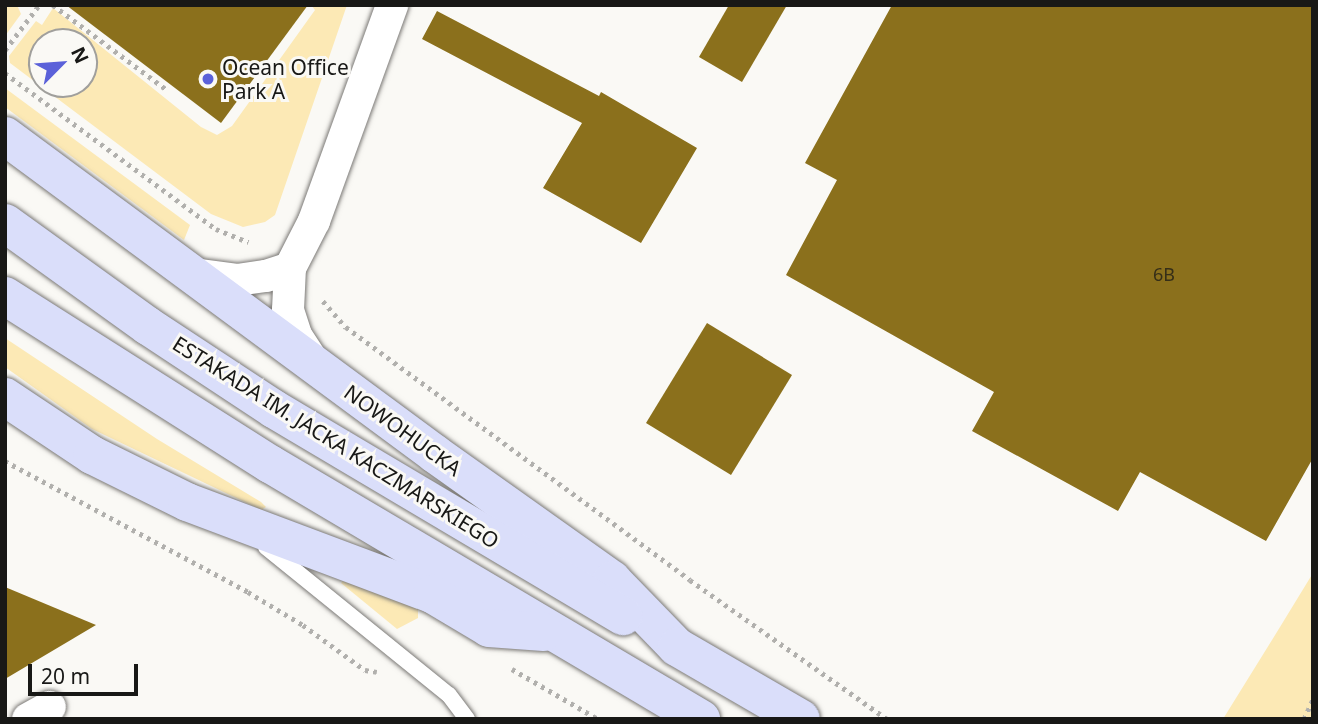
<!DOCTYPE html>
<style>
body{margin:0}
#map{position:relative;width:1318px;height:724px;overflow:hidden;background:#faf9f5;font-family:"Noto Sans",sans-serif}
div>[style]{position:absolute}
.green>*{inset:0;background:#fce9b5}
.building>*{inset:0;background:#8b701c}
.path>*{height:4.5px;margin-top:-2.25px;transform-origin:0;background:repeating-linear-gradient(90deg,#b1b0ad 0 3.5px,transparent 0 8.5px)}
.roads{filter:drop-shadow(0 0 2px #7b7976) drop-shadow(0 0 2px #7b7976)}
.service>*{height:16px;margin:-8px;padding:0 8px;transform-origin:8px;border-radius:8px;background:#fff}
.minor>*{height:32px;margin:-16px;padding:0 16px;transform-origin:16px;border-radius:16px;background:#fff}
.secondary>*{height:38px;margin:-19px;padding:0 19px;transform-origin:19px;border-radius:19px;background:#dadefa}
.dots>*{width:19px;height:19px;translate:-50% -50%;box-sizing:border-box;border:4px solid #faf9f5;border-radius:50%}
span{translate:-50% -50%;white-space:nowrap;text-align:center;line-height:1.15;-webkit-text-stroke:6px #faf9f5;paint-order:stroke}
.number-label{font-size:18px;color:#352e18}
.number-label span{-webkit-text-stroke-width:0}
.poi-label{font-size:21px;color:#181816}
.left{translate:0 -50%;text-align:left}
.street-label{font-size:21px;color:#181816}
.frame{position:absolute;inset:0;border:7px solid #181816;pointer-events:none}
.north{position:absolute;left:28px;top:28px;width:70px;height:70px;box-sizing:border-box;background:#faf9f5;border:2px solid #a09f9c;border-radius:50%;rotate:65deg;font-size:19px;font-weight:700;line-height:28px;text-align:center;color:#181816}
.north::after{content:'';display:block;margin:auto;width:24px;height:32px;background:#5b61d9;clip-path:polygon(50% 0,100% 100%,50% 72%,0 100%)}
.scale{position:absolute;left:28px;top:664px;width:110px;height:32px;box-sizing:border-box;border:4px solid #181816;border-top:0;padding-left:9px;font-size:21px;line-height:24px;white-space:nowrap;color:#181816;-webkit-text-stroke:5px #faf9f5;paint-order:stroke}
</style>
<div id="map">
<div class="green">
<i style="clip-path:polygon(5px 5px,17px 5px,21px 14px,5px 36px)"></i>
<i style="clip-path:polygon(evenodd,311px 5px,347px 5px,275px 215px,265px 222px,243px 227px,211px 214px,10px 63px,9px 56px,36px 21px,42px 25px,53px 8px,201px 127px,217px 135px,232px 126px,315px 10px,311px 5px,84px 42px,84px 84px,42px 84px,42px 42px,84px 42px)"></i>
<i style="clip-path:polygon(5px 88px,190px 225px,184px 240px,5px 107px)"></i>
<i style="clip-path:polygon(5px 338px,157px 439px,261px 502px,266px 507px,261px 510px,92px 429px,5px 367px)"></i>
<i style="clip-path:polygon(1313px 573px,1313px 719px,1223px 719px,1280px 627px)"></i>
<i style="clip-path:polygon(345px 578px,418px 609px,418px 618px,397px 629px,341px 583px)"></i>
</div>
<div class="building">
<i style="clip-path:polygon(66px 5px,308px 5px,221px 123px)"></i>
<i style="clip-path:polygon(729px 5px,787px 5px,742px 82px,699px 57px)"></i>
<i style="clip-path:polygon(892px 5px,1313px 5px,1313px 458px,1266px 541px,1140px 472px,1118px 511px,972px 431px,994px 392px,786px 275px,837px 180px,805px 163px)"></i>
<i style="clip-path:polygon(437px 11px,599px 96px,601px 92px,697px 148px,641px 243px,543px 188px,582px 123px,422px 39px)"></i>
<i style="clip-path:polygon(707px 323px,792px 375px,731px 475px,646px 423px)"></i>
<i style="clip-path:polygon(5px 587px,96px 625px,5px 679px)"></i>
</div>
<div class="path">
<i style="left:53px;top:5px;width:142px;rotate:36.7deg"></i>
<i style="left:5px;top:50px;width:56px;rotate:-52.9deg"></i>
<i style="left:5px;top:73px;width:262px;rotate:36.5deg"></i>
<i style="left:216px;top:229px;width:35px;rotate:22deg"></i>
<i style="left:323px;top:301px;width:35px;rotate:49deg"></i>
<i style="left:346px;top:327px;width:427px;rotate:36.3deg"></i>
<i style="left:690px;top:580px;width:241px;rotate:35.2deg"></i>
<i style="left:5px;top:461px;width:276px;rotate:28.3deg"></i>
<i style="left:248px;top:592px;width:64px;rotate:31deg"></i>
<i style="left:303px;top:625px;width:77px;rotate:36deg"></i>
<i style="left:365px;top:670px;width:12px;rotate:9deg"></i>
<i style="left:512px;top:669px;width:99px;rotate:30.2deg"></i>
<i style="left:1304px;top:719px;width:22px;rotate:-66deg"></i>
</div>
<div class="roads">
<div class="service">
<i style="left:266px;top:547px;width:235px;rotate:39deg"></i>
<i style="left:449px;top:695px;width:30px;rotate:53deg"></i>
</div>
<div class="minor">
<i style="left:193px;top:274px;width:44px;rotate:7.8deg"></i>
<i style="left:237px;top:280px;width:29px;rotate:-8deg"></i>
<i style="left:266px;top:276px;width:25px;rotate:-18deg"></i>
<i style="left:312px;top:360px;width:30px;rotate:-123deg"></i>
<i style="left:296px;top:335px;width:26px;rotate:-108deg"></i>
<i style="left:288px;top:310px;width:42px;rotate:-87.3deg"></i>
<i style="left:290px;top:268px;width:53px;rotate:-62.9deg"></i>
<i style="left:314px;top:221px;width:230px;rotate:-70.1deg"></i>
<i style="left:28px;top:719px;width:25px;rotate:-29deg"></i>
</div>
<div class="secondary">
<i style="left:5px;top:136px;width:535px;rotate:36.48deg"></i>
<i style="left:435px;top:454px;width:217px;rotate:35.4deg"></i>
<i style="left:612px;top:580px;width:93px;rotate:45.9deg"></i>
<i style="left:677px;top:647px;width:143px;rotate:30.1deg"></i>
<i style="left:5px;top:223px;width:176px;rotate:35.8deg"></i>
<i style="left:148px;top:326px;width:151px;rotate:33.4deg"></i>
<i style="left:274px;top:409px;width:406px;rotate:30.7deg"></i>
<i style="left:5px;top:296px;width:314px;rotate:32.4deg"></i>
<i style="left:270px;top:464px;width:501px;rotate:30.61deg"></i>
<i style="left:5px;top:397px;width:105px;rotate:33.7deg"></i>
<i style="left:92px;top:455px;width:106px;rotate:26.3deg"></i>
<i style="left:187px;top:502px;width:262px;rotate:20.6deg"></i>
<i style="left:432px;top:594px;width:66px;rotate:30.8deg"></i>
<i style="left:489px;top:628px;width:55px;rotate:4.2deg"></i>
</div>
</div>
<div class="dots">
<i style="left:208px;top:79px;background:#5b61d9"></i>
</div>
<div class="number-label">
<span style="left:1164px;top:274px">6B</span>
</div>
<div class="poi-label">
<span class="left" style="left:222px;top:79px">Ocean Office<br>Park A</span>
</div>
<div class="street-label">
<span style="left:403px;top:430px;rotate:36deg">NOWOHUCKA</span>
<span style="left:336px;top:442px;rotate:32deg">ESTAKADA IM. JACKA KACZMARSKIEGO</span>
</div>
<div class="frame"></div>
<div class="north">N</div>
<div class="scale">20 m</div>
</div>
